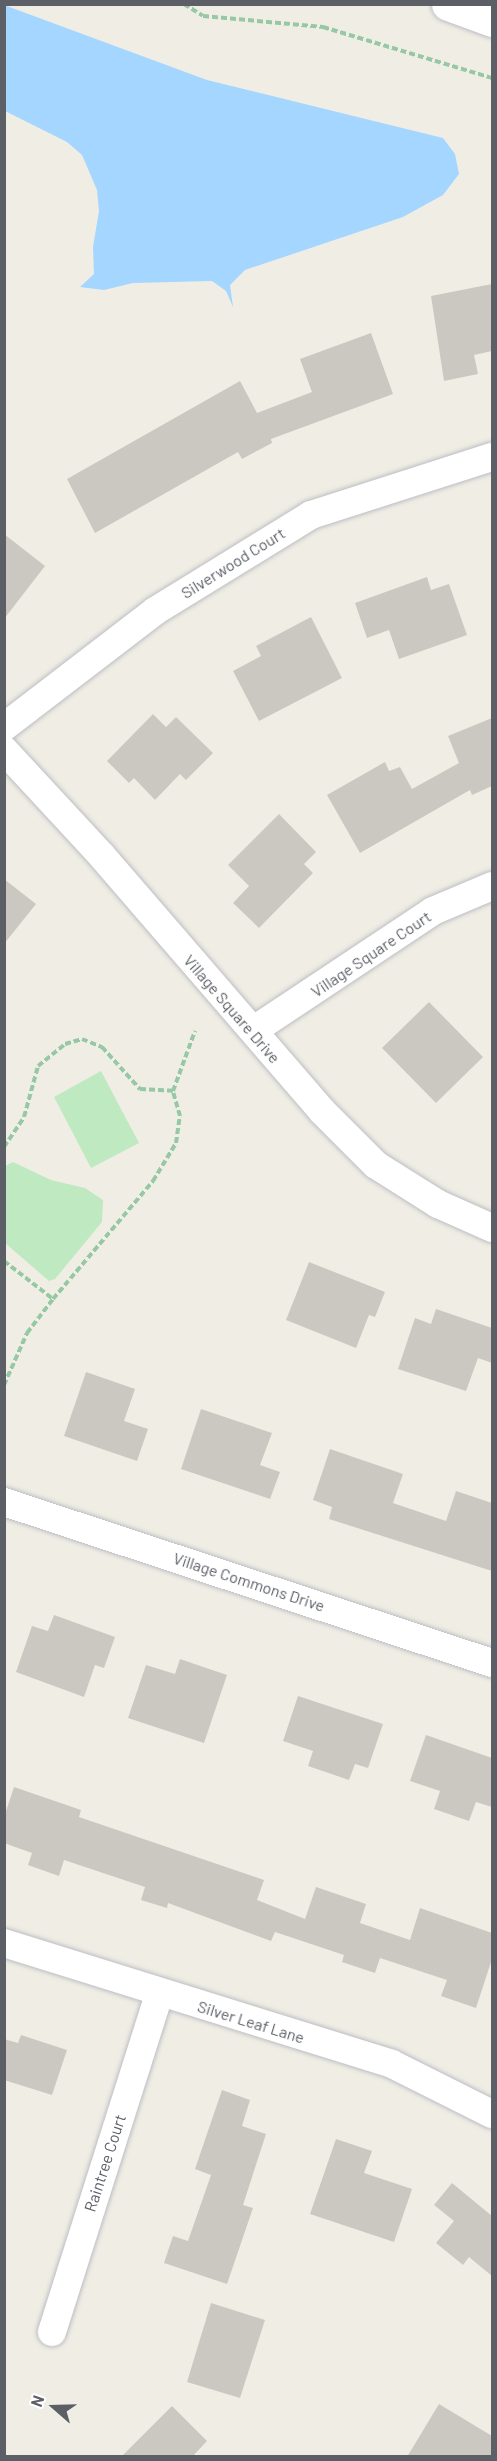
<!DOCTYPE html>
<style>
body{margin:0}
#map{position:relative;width:497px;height:2461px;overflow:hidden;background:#f0eee4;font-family:Barlow,sans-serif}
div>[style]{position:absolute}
.green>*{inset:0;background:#bfe9c0}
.water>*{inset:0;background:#a5d6ff}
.building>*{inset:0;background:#cbc8c1}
.path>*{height:4px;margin-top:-2px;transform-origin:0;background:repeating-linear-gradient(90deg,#96c8a5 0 6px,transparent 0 9px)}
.roads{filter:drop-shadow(0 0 2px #bcbec4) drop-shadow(0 0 2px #bcbec4)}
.street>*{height:28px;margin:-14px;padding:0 14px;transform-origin:14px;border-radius:14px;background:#fff}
.secondary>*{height:33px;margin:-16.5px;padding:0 16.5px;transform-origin:16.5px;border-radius:16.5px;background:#fff}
span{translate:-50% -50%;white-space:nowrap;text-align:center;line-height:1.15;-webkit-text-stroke:4.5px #fff;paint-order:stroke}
.street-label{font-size:16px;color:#5c6066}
.frame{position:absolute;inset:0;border:6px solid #5c6066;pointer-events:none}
.north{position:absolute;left:24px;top:2377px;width:60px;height:60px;-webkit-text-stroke:4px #fff;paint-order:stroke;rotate:290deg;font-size:16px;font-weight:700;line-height:24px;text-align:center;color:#5c6066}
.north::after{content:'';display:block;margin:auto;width:21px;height:27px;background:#5c6066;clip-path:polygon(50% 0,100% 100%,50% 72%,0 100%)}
</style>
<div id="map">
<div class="green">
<i style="clip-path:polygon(101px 1071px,139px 1143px,91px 1168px,54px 1097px)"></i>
<i style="clip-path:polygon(13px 1162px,51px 1180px,85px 1188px,103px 1200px,102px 1222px,55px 1279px,49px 1281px,5px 1243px,5px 1166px)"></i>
</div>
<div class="water">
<i style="clip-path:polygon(4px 5px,207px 80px,443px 138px,455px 154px,459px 174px,443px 195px,403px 217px,245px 270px,230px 285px,233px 307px,226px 291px,212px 281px,133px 283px,104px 290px,80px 287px,94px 274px,93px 247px,99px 211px,97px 190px,82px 155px,67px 142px,5px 111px)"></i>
</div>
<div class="building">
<i style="clip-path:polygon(492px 284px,492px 351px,474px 355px,478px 374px,444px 381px,431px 296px)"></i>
<i style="clip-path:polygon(371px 333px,393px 394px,271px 439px,272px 443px,242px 459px,238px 452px,95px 533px,67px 479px,240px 381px,257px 413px,312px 392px,300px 359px)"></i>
<i style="clip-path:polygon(4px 534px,45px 566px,4px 619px)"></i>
<i style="clip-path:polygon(427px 577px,431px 590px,449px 584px,467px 635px,399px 659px,389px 630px,367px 638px,355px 603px)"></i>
<i style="clip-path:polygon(311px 617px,342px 678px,259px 721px,233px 671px,261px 656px,256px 646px)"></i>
<i style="clip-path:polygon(153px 714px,166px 727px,176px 717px,213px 753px,186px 780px,180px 774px,155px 800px,134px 778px,129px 783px,107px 761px)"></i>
<i style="clip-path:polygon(492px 718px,492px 786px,472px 795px,470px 790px,360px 853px,327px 795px,385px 762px,389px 771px,400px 767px,412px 789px,459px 763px,448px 736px)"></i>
<i style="clip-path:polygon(279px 814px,316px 852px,304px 864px,313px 873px,259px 928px,233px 903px,249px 886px,228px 865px)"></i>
<i style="clip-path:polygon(4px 879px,36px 904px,4px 944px)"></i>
<i style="clip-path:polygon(429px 1002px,483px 1057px,436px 1103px,382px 1048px)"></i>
<i style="clip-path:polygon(309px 1262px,385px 1292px,375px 1317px,369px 1315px,356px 1348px,286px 1320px)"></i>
<i style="clip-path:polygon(436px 1309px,492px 1328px,492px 1363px,478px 1358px,466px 1391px,398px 1369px,415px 1318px,431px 1324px)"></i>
<i style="clip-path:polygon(86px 1372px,135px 1389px,124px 1421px,148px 1429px,137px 1461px,64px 1436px)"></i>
<i style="clip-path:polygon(201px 1409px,272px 1433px,260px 1465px,280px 1472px,270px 1499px,181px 1469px)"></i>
<i style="clip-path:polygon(330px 1449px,403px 1474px,393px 1503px,446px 1521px,456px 1491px,492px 1503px,492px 1571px,329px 1519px,332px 1507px,313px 1500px)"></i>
<i style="clip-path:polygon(54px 1615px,115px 1637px,104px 1668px,95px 1665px,84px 1697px,16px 1672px,32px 1626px,48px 1631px)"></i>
<i style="clip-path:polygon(180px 1659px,227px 1675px,204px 1743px,128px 1718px,146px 1665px,175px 1674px)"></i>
<i style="clip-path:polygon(298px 1696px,383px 1724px,368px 1768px,355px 1764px,349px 1780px,308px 1766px,313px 1751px,283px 1741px)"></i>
<i style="clip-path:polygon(426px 1735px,492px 1758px,492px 1807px,476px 1802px,469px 1821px,434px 1809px,440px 1791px,410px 1781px)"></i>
<i style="clip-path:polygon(14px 1787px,81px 1810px,79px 1817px,264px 1880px,257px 1900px,305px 1919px,316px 1887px,366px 1904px,360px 1923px,410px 1940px,420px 1908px,492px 1933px,492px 1959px,476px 2008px,441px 1996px,447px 1980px,380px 1958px,375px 1973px,342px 1962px,344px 1955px,275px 1932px,271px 1941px,168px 1903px,167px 1908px,141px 1900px,145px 1887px,64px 1860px,59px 1876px,28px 1865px,32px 1853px,4px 1843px,4px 1817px)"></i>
<i style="clip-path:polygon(21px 2035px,67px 2050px,52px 2095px,4px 2080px,4px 2039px,18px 2043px)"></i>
<i style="clip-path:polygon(222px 2090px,250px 2100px,242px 2126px,266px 2134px,243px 2205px,253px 2208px,227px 2284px,164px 2263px,173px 2236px,188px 2241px,211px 2175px,195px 2169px)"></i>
<i style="clip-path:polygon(336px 2139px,372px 2151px,364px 2173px,412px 2189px,394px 2242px,310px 2214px)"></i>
<i style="clip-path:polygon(452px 2183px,492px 2216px,492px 2276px,469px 2257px,463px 2265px,436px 2243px,454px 2221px,434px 2205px)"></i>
<i style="clip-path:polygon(211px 2303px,265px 2320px,240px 2398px,187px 2382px)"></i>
<i style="clip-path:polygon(439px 2404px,492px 2436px,492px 2457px,407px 2457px)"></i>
<i style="clip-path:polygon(172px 2406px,207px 2441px,192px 2457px,121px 2457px)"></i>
</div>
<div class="path">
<i style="left:184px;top:4px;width:22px;rotate:32deg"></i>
<i style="left:203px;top:16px;width:121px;rotate:5.2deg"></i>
<i style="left:323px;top:27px;width:177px;rotate:16.8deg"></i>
<i style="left:4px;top:1147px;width:36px;rotate:-56deg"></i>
<i style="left:24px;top:1117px;width:53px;rotate:-74.6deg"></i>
<i style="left:38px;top:1066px;width:35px;rotate:-39deg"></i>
<i style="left:65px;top:1044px;width:18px;rotate:-16deg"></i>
<i style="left:82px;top:1039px;width:22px;rotate:22deg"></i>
<i style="left:102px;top:1047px;width:57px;rotate:47.9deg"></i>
<i style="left:140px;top:1089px;width:33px;rotate:3deg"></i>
<i style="left:4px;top:1261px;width:62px;rotate:37.8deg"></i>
<i style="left:53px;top:1299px;width:155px;rotate:-49.7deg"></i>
<i style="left:153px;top:1181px;width:44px;rotate:-58.8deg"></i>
<i style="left:176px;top:1143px;width:27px;rotate:-82deg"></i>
<i style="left:180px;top:1116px;width:26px;rotate:-106deg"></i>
<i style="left:173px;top:1091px;width:64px;rotate:-69.9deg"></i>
<i style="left:4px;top:1385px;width:57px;rotate:-66.1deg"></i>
<i style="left:27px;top:1333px;width:43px;rotate:-52.6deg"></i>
</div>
<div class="roads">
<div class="street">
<i style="left:4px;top:727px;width:190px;rotate:-37.5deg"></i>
<i style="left:155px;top:611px;width:183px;rotate:-31.6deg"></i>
<i style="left:311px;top:515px;width:190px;rotate:-17.8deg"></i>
<i style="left:4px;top:750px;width:144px;rotate:47.2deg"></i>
<i style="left:102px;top:856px;width:337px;rotate:49.2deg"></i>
<i style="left:322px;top:1111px;width:76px;rotate:45deg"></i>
<i style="left:376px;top:1165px;width:73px;rotate:32.2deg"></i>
<i style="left:438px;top:1204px;width:59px;rotate:24deg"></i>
<i style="left:254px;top:1030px;width:215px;rotate:-33.6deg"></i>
<i style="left:433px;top:911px;width:64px;rotate:-23deg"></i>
<i style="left:4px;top:1502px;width:514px;rotate:18.26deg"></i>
<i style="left:4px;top:1943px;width:406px;rotate:17.3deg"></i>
<i style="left:392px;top:2064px;width:112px;rotate:26.6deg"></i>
<i style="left:52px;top:2332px;width:355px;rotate:-72.4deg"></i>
</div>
<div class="secondary">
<i style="left:448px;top:4px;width:47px;rotate:20deg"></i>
</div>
</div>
<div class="street-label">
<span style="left:233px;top:563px;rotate:-32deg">Silverwood Court</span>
<span style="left:371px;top:954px;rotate:-34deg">Village Square Court</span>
<span style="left:232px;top:1009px;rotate:49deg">Village Square Drive</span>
<span style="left:249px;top:1582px;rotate:18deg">Village Commons Drive</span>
<span style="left:251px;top:2022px;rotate:17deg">Silver Leaf Lane</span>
<span style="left:105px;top:2163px;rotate:-72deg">Raintree Court</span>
</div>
<div class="frame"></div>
<div class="north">N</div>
</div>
